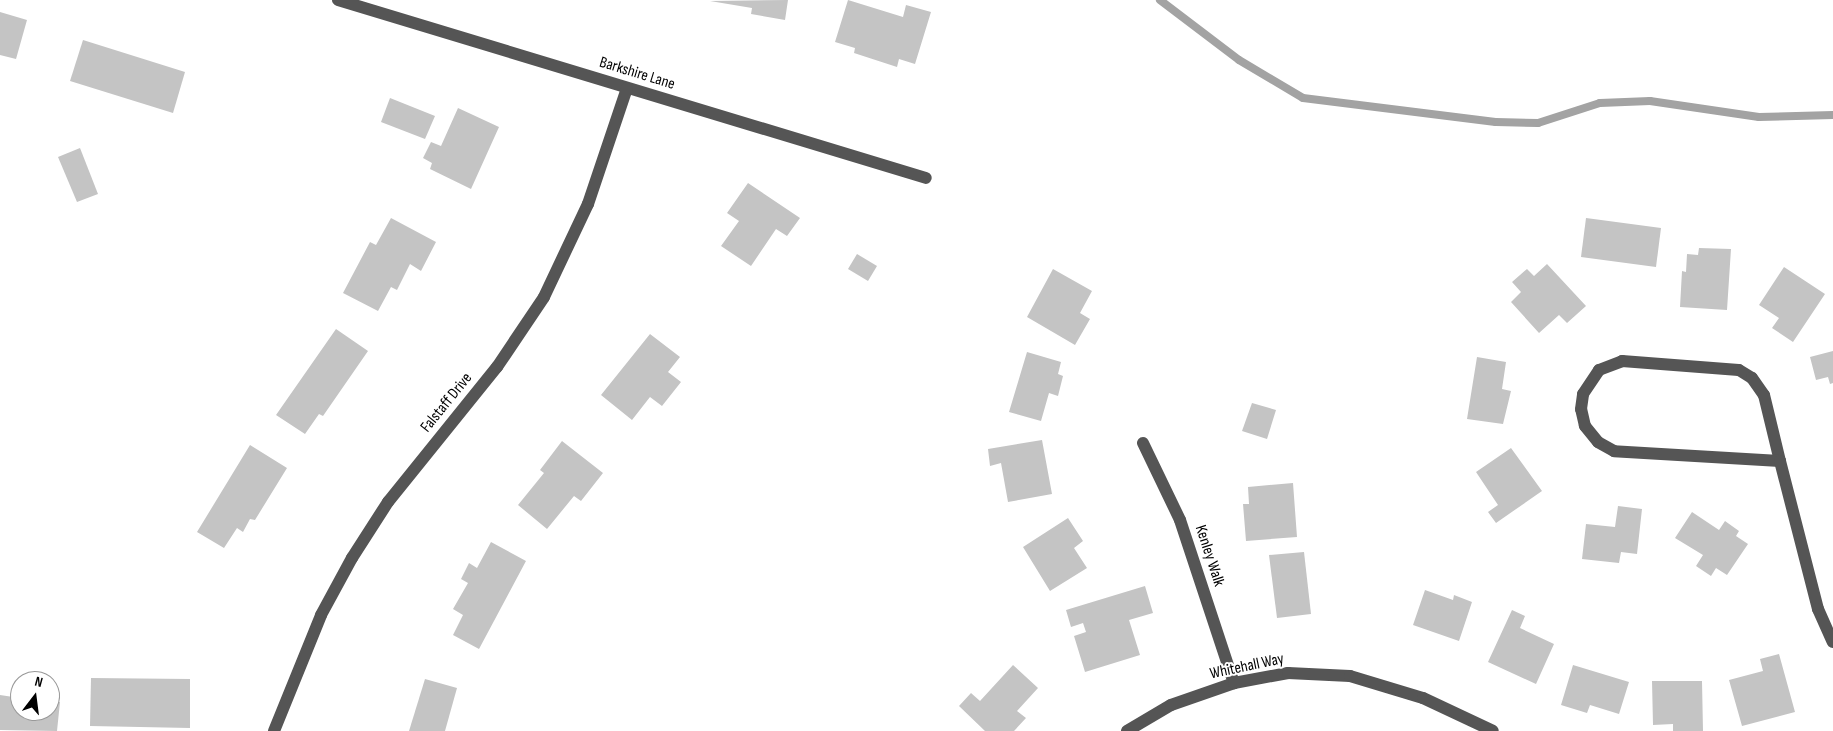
<!DOCTYPE html>
<style>
body{margin:0}
#map{position:relative;width:1833px;height:731px;overflow:hidden;background:#fff;font-family:"Sofia Sans Condensed",sans-serif}
div>[style]{position:absolute}
.stream>*{height:8px;margin:-4px;padding:0 4px;transform-origin:4px;border-radius:4px;background:#a3a3a3}
.building>*{inset:0;background:#c4c4c4}
.minor>*{height:12px;margin:-6px;padding:0 6px;transform-origin:6px;border-radius:6px;background:#555}
span{translate:-50% -50%;white-space:nowrap;text-align:center;line-height:1.15;-webkit-text-stroke:4px #fff;paint-order:stroke}
.street-label{font-size:16px;color:#000}
.north{position:absolute;left:10px;top:671px;width:50px;height:50px;box-sizing:border-box;background:#fff;border:1px solid #999;border-radius:50%;rotate:15deg;font-size:14px;font-weight:700;line-height:20px;text-align:center;color:#000}
.north::after{content:'';display:block;margin:auto;width:18px;height:22px;background:#000;clip-path:polygon(50% 0,100% 100%,50% 72%,0 100%)}
</style>
<div id="map">
<div class="stream">
<i style="left:1160px;top:0;width:99px;rotate:37.2deg"></i>
<i style="left:1239px;top:60px;width:74px;rotate:30.7deg"></i>
<i style="left:1303px;top:98px;width:194px;rotate:7.1deg"></i>
<i style="left:1496px;top:122px;width:42px;rotate:1.4deg"></i>
<i style="left:1538px;top:123px;width:65px;rotate:-17.9deg"></i>
<i style="left:1600px;top:103px;width:50px;rotate:-2.3deg"></i>
<i style="left:1650px;top:101px;width:110px;rotate:8.4deg"></i>
<i style="left:1759px;top:117px;width:74px;rotate:-1.5deg"></i>
</div>
<div class="building">
<i style="clip-path:polygon(788px 0,785px 20px,751px 14px,752px 8px,710px 1px)"></i>
<i style="clip-path:polygon(848px 0,903px 17px,906px 5px,931px 12px,915px 64px,899px 59px,897px 67px,854px 53px,855px 48px,835px 42px)"></i>
<i style="clip-path:polygon(0 12px,27px 20px,16px 59px,0 55px)"></i>
<i style="clip-path:polygon(83px 40px,185px 72px,173px 113px,70px 81px)"></i>
<i style="clip-path:polygon(390px 98px,435px 116px,425px 139px,381px 122px)"></i>
<i style="clip-path:polygon(458px 108px,499px 127px,471px 189px,430px 169px,432px 163px,423px 158px,431px 142px,441px 146px)"></i>
<i style="clip-path:polygon(80px 148px,98px 194px,77px 202px,58px 157px)"></i>
<i style="clip-path:polygon(748px 183px,800px 218px,787px 236px,776px 229px,751px 266px,721px 246px,739px 221px,727px 213px)"></i>
<i style="clip-path:polygon(391px 218px,436px 242px,421px 271px,410px 264px,397px 290px,391px 287px,378px 311px,343px 293px,370px 242px,376px 245px)"></i>
<i style="clip-path:polygon(1586px 218px,1661px 228px,1656px 267px,1581px 257px)"></i>
<i style="clip-path:polygon(1699px 248px,1731px 249px,1727px 310px,1680px 307px,1682px 271px,1686px 272px,1687px 254px,1698px 255px)"></i>
<i style="clip-path:polygon(857px 254px,877px 266px,868px 281px,848px 269px)"></i>
<i style="clip-path:polygon(1547px 264px,1586px 306px,1567px 323px,1559px 315px,1539px 333px,1511px 302px,1521px 292px,1512px 282px,1527px 269px,1534px 276px)"></i>
<i style="clip-path:polygon(1784px 267px,1825px 294px,1793px 342px,1772px 328px,1779px 318px,1759px 305px)"></i>
<i style="clip-path:polygon(1053px 269px,1092px 291px,1080px 313px,1090px 319px,1075px 345px,1027px 317px)"></i>
<i style="clip-path:polygon(336px 329px,368px 351px,323px 416px,319px 414px,305px 434px,276px 415px)"></i>
<i style="clip-path:polygon(650px 334px,680px 357px,668px 372px,681px 382px,662px 406px,650px 397px,632px 420px,601px 395px)"></i>
<i style="clip-path:polygon(1833px 351px,1833px 383px,1830px 384px,1828px 377px,1816px 380px,1810px 357px)"></i>
<i style="clip-path:polygon(1027px 352px,1061px 362px,1058px 374px,1063px 376px,1058px 396px,1049px 393px,1041px 421px,1009px 412px)"></i>
<i style="clip-path:polygon(1477px 357px,1506px 362px,1502px 389px,1511px 391px,1503px 424px,1467px 419px)"></i>
<i style="clip-path:polygon(1252px 403px,1276px 410px,1267px 439px,1242px 431px)"></i>
<i style="clip-path:polygon(1042px 440px,1052px 494px,1008px 502px,1001px 463px,990px 466px,988px 449px)"></i>
<i style="clip-path:polygon(562px 441px,603px 473px,581px 501px,574px 496px,547px 529px,518px 505px,544px 473px,540px 470px)"></i>
<i style="clip-path:polygon(250px 445px,287px 468px,255px 520px,250px 519px,243px 532px,237px 528px,224px 548px,197px 532px)"></i>
<i style="clip-path:polygon(1511px 448px,1542px 491px,1496px 523px,1488px 512px,1498px 505px,1476px 472px)"></i>
<i style="clip-path:polygon(1293px 483px,1297px 537px,1246px 541px,1243px 504px,1249px 504px,1248px 487px)"></i>
<i style="clip-path:polygon(1618px 506px,1642px 509px,1637px 554px,1621px 552px,1619px 563px,1582px 559px,1586px 524px,1615px 527px)"></i>
<i style="clip-path:polygon(1692px 512px,1719px 530px,1725px 521px,1739px 531px,1736px 536px,1748px 544px,1727px 575px,1716px 568px,1711px 576px,1696px 566px,1703px 555px,1675px 538px)"></i>
<i style="clip-path:polygon(1068px 518px,1083px 541px,1074px 548px,1087px 568px,1050px 591px,1023px 547px)"></i>
<i style="clip-path:polygon(491px 542px,526px 561px,479px 649px,453px 635px,463px 615px,453px 609px,468px 583px,461px 579px,469px 563px,477px 568px)"></i>
<i style="clip-path:polygon(1304px 552px,1311px 614px,1277px 618px,1269px 555px)"></i>
<i style="clip-path:polygon(1145px 586px,1153px 613px,1129px 620px,1140px 655px,1085px 672px,1074px 636px,1086px 632px,1083px 623px,1071px 627px,1066px 610px)"></i>
<i style="clip-path:polygon(1425px 590px,1453px 600px,1454px 595px,1472px 602px,1459px 641px,1413px 625px)"></i>
<i style="clip-path:polygon(1512px 610px,1525px 616px,1520px 628px,1554px 644px,1536px 684px,1488px 662px)"></i>
<i style="clip-path:polygon(1779px 654px,1795px 712px,1742px 726px,1729px 680px,1763px 671px,1760px 659px)"></i>
<i style="clip-path:polygon(1013px 665px,1038px 688px,1017px 711px,1026px 718px,1014px 731px,985px 731px,959px 706px,971px 693px,980px 701px)"></i>
<i style="clip-path:polygon(1573px 665px,1629px 682px,1619px 714px,1590px 705px,1587px 713px,1561px 705px)"></i>
<i style="clip-path:polygon(91px 678px,190px 679px,190px 728px,90px 726px)"></i>
<i style="clip-path:polygon(425px 679px,457px 688px,445px 731px,409px 731px)"></i>
<i style="clip-path:polygon(1652px 681px,1702px 681px,1703px 731px,1673px 731px,1673px 724px,1653px 725px)"></i>
<i style="clip-path:polygon(0 695px,20px 698px,20px 711px,50px 711px,50px 701px,60px 702px,57px 731px,0 730px)"></i>
</div>
<div class="minor">
<i style="left:338px;top:0;width:614px;rotate:16.84deg"></i>
<i style="left:1622px;top:361px;width:117px;rotate:4.4deg"></i>
<i style="left:1739px;top:370px;width:15px;rotate:32deg"></i>
<i style="left:1752px;top:378px;width:21px;rotate:55deg"></i>
<i style="left:1764px;top:395px;width:68px;rotate:76.4deg"></i>
<i style="left:1780px;top:461px;width:166px;rotate:-176.6deg"></i>
<i style="left:1614px;top:451px;width:18px;rotate:-151deg"></i>
<i style="left:1598px;top:442px;width:21px;rotate:-129deg"></i>
<i style="left:1585px;top:426px;width:17px;rotate:-103deg"></i>
<i style="left:1581px;top:409px;width:15px;rotate:-82deg"></i>
<i style="left:1583px;top:394px;width:29px;rotate:-56deg"></i>
<i style="left:1599px;top:370px;width:25px;rotate:-21deg"></i>
<i style="left:1143px;top:443px;width:85px;rotate:64.3deg"></i>
<i style="left:1180px;top:520px;width:172px;rotate:71.7deg"></i>
<i style="left:1780px;top:461px;width:153px;rotate:75.6deg"></i>
<i style="left:1818px;top:609px;width:36px;rotate:66deg"></i>
<i style="left:274px;top:731px;width:125px;rotate:-67.9deg"></i>
<i style="left:321px;top:615px;width:65px;rotate:-61.5deg"></i>
<i style="left:352px;top:558px;width:67px;rotate:-57.3deg"></i>
<i style="left:388px;top:502px;width:174px;rotate:-51.1deg"></i>
<i style="left:497px;top:367px;width:84px;rotate:-56.1deg"></i>
<i style="left:544px;top:297px;width:103px;rotate:-64.7deg"></i>
<i style="left:588px;top:204px;width:122px;rotate:-71.4deg"></i>
<i style="left:1127px;top:731px;width:51px;rotate:-30.6deg"></i>
<i style="left:1171px;top:705px;width:67px;rotate:-19.2deg"></i>
<i style="left:1234px;top:683px;width:55px;rotate:-10.5deg"></i>
<i style="left:1288px;top:673px;width:62px;rotate:2.8deg"></i>
<i style="left:1350px;top:676px;width:76px;rotate:16.8deg"></i>
<i style="left:1423px;top:698px;width:77px;rotate:25.2deg"></i>
</div>
<div class="street-label">
<span style="left:637px;top:74px;rotate:17deg">Barkshire Lane</span>
<span style="left:447px;top:403px;rotate:-51deg">Falstaff Drive</span>
<span style="left:1209px;top:556px;rotate:72deg">Kenley Walk</span>
<span style="left:1247px;top:667px;rotate:-12deg">Whitehall Way</span>
</div>
<div class="north">N</div>
</div>
